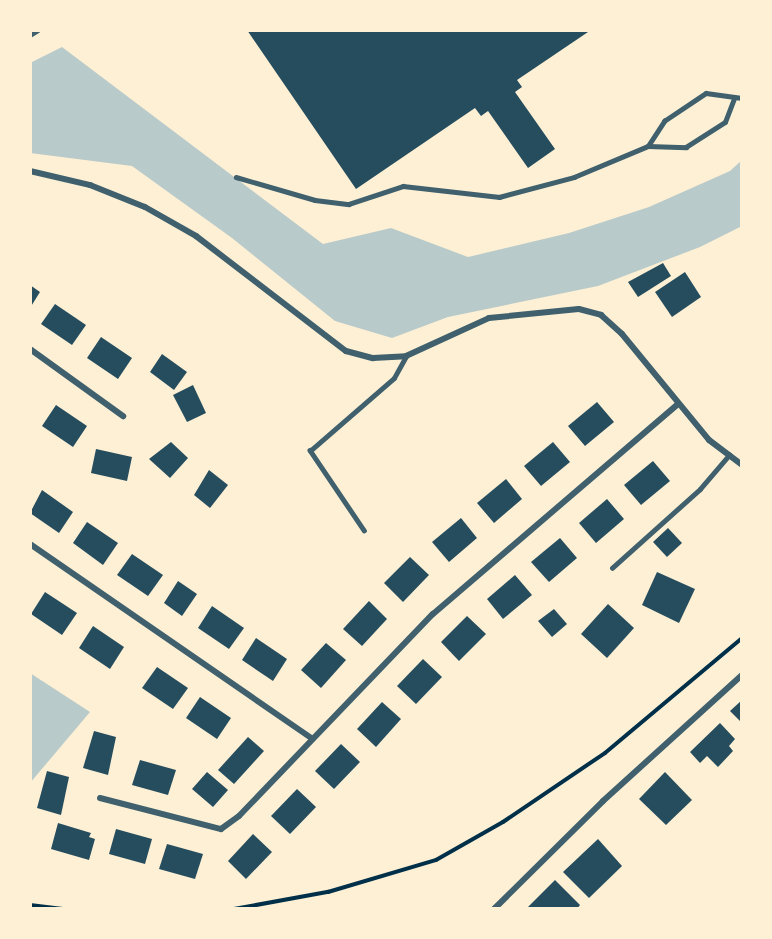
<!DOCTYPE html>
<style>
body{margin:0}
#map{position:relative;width:772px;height:939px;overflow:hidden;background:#fdf0d5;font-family:"IBM Plex Sans",sans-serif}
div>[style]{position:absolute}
.green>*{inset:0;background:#b9caca}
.building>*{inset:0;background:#264d5e}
.path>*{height:4px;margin:-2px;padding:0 2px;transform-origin:2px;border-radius:2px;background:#003049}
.service>*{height:4.5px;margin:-2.25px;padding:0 2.25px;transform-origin:2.25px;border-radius:2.25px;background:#3f606c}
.minor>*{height:6px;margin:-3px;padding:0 3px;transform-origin:3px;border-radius:3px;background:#3f606c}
span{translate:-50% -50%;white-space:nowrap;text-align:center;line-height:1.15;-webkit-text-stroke:4.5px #fdf0d5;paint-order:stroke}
.frame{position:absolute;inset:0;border:32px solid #fdf0d5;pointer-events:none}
</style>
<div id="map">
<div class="green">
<i style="clip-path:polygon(62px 47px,323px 244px,391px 228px,468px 257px,569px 233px,649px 207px,730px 171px,742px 160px,742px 226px,700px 247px,598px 286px,448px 317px,392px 338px,335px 321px,232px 238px,132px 166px,30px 153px,30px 63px)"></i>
<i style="clip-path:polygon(30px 673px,90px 712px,30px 783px)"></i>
</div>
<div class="building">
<i style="clip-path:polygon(247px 30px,591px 30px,517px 80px,522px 87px,515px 92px,555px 149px,528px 168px,488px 111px,481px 116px,475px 108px,356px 189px)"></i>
<i style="clip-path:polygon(663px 263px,671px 276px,638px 297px,628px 282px)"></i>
<i style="clip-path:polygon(685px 272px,701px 297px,672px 317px,655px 292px)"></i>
<i style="clip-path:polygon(30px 285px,40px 292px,30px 308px)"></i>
<i style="clip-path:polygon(55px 304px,86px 325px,72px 345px,41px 324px)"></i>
<i style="clip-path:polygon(101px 337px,132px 358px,118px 379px,87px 358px)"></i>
<i style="clip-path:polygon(162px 354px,187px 372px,174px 390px,150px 372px)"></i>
<i style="clip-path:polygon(193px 385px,206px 413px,187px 422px,173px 395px)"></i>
<i style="clip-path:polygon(597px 402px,614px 422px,585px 446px,568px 426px)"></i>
<i style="clip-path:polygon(56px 405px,87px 426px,73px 447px,42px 426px)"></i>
<i style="clip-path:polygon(171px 442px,188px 458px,170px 478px,149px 459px)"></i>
<i style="clip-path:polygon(553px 442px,570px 462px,541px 486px,524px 466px)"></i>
<i style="clip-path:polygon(96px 449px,132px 457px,127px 481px,91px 473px)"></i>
<i style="clip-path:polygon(653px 461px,670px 481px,641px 505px,624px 485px)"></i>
<i style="clip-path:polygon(209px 470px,228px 485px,210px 508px,194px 495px)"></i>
<i style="clip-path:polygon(506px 479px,522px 499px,494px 523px,477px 503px)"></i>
<i style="clip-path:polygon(42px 490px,73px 512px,59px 533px,30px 513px)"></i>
<i style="clip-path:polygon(607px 499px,624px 519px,596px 543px,579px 523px)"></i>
<i style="clip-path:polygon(461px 518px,477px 538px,449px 562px,432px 542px)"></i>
<i style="clip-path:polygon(87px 522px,118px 543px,103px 565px,73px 543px)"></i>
<i style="clip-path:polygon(668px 528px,682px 543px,667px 557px,653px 542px)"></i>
<i style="clip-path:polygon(560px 538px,577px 558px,549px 582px,531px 562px)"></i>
<i style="clip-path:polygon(132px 554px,163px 575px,148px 596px,117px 575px)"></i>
<i style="clip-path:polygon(410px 557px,429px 575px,403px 602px,384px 583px)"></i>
<i style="clip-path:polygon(657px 572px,695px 589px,679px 623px,642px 605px)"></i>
<i style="clip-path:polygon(515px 575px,532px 595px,503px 619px,487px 599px)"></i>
<i style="clip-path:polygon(178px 581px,197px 594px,182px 616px,164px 603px)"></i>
<i style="clip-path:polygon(45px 592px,77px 613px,62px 635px,31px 614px)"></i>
<i style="clip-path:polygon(369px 601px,387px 619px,362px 646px,343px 629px)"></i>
<i style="clip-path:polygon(608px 604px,634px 628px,607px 658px,581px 634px)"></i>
<i style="clip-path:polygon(212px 606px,244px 628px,229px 649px,198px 628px)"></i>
<i style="clip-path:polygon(554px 609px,567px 624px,552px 637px,538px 621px)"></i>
<i style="clip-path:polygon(467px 616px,486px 634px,459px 661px,441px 642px)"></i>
<i style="clip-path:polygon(93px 626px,124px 647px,110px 669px,79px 648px)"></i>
<i style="clip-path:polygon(256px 638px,287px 659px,273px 681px,242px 660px)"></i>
<i style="clip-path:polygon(326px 643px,346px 660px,321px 688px,301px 670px)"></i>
<i style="clip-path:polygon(423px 659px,442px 677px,416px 704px,397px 686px)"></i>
<i style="clip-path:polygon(157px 667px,188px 688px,173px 709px,142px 688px)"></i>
<i style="clip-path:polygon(200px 697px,231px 718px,217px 739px,186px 718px)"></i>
<i style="clip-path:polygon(742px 700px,742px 723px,730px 711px)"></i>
<i style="clip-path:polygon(382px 702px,401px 719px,376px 747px,357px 729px)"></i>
<i style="clip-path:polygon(720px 723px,735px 739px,729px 746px,733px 751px,718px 767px,707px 756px,700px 763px,690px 752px)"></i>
<i style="clip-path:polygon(94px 731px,116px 737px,108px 775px,83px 768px)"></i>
<i style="clip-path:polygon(248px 737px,264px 751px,234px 784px,218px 770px)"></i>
<i style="clip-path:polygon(341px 744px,360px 762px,334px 789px,315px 771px)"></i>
<i style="clip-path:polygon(140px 760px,176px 770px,168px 795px,132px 785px)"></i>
<i style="clip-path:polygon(47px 771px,69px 777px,61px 815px,37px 808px)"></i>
<i style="clip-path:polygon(207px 772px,228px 790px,213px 807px,192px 789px)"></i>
<i style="clip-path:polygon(665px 772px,692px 800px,666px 825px,639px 799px)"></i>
<i style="clip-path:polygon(297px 789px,316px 807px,290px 834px,271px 816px)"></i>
<i style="clip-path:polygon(58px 823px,91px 833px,89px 837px,95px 839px,89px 860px,51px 849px)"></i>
<i style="clip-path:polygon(116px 829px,152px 839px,145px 864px,109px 854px)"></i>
<i style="clip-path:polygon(253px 834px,272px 852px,246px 879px,228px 861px)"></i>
<i style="clip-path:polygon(598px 839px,622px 866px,589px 898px,563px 872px)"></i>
<i style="clip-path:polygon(167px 844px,203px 854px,195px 879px,159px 869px)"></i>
<i style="clip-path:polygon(555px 880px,580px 905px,577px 909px,526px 909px)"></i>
</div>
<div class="path">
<i style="left:30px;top:905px;width:33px;rotate:7deg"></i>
<i style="left:234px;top:909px;width:96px;rotate:-10.3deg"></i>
<i style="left:328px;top:892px;width:113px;rotate:-16.5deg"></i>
<i style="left:436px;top:860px;width:77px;rotate:-29.6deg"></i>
<i style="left:503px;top:822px;width:123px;rotate:-34.1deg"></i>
<i style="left:605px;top:753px;width:179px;rotate:-40deg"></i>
</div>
<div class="service">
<i style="left:30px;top:35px;width:9px;rotate:-32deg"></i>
<i style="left:648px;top:146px;width:30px;rotate:-57deg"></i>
<i style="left:664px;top:121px;width:50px;rotate:-33.7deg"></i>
<i style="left:706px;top:93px;width:36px;rotate:8deg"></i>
<i style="left:236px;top:177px;width:82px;rotate:16.2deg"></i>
<i style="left:315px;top:200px;width:34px;rotate:7deg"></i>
<i style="left:349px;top:204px;width:57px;rotate:-18.4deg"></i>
<i style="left:403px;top:186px;width:97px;rotate:6.5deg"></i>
<i style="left:499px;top:197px;width:78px;rotate:-14.9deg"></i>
<i style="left:574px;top:177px;width:80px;rotate:-22.7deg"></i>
<i style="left:648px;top:146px;width:38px;rotate:2deg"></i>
<i style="left:686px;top:147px;width:46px;rotate:-32.7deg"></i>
<i style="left:725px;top:122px;width:26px;rotate:-69deg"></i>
<i style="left:364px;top:531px;width:97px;rotate:-124deg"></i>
<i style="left:310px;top:451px;width:111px;rotate:-41deg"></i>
<i style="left:394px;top:378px;width:25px;rotate:-61deg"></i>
<i style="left:612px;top:568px;width:118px;rotate:-41.9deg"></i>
<i style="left:700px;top:489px;width:45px;rotate:-49.5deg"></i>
</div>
<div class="minor">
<i style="left:30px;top:171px;width:62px;rotate:13.1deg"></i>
<i style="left:90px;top:185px;width:59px;rotate:21.8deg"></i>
<i style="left:145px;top:207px;width:59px;rotate:29.6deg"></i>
<i style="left:196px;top:236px;width:189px;rotate:37.5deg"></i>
<i style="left:346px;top:351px;width:28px;rotate:15deg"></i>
<i style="left:373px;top:358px;width:33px;rotate:-3deg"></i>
<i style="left:406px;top:356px;width:91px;rotate:-24.6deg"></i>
<i style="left:489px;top:318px;width:90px;rotate:-5.7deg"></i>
<i style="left:579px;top:309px;width:23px;rotate:15deg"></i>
<i style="left:601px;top:315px;width:28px;rotate:42deg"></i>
<i style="left:622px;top:334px;width:137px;rotate:50.6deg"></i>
<i style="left:709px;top:440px;width:41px;rotate:37.1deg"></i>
<i style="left:30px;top:349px;width:115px;rotate:35.8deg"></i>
<i style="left:30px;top:544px;width:341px;rotate:34.6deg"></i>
<i style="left:100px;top:798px;width:125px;rotate:14.4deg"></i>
<i style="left:221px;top:829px;width:22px;rotate:-36deg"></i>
<i style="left:239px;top:816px;width:280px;rotate:-46.2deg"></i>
<i style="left:433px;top:614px;width:321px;rotate:-40.6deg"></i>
<i style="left:494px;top:909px;width:153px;rotate:-44.7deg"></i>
<i style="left:603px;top:801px;width:188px;rotate:-42.2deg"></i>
</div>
<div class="frame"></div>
</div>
